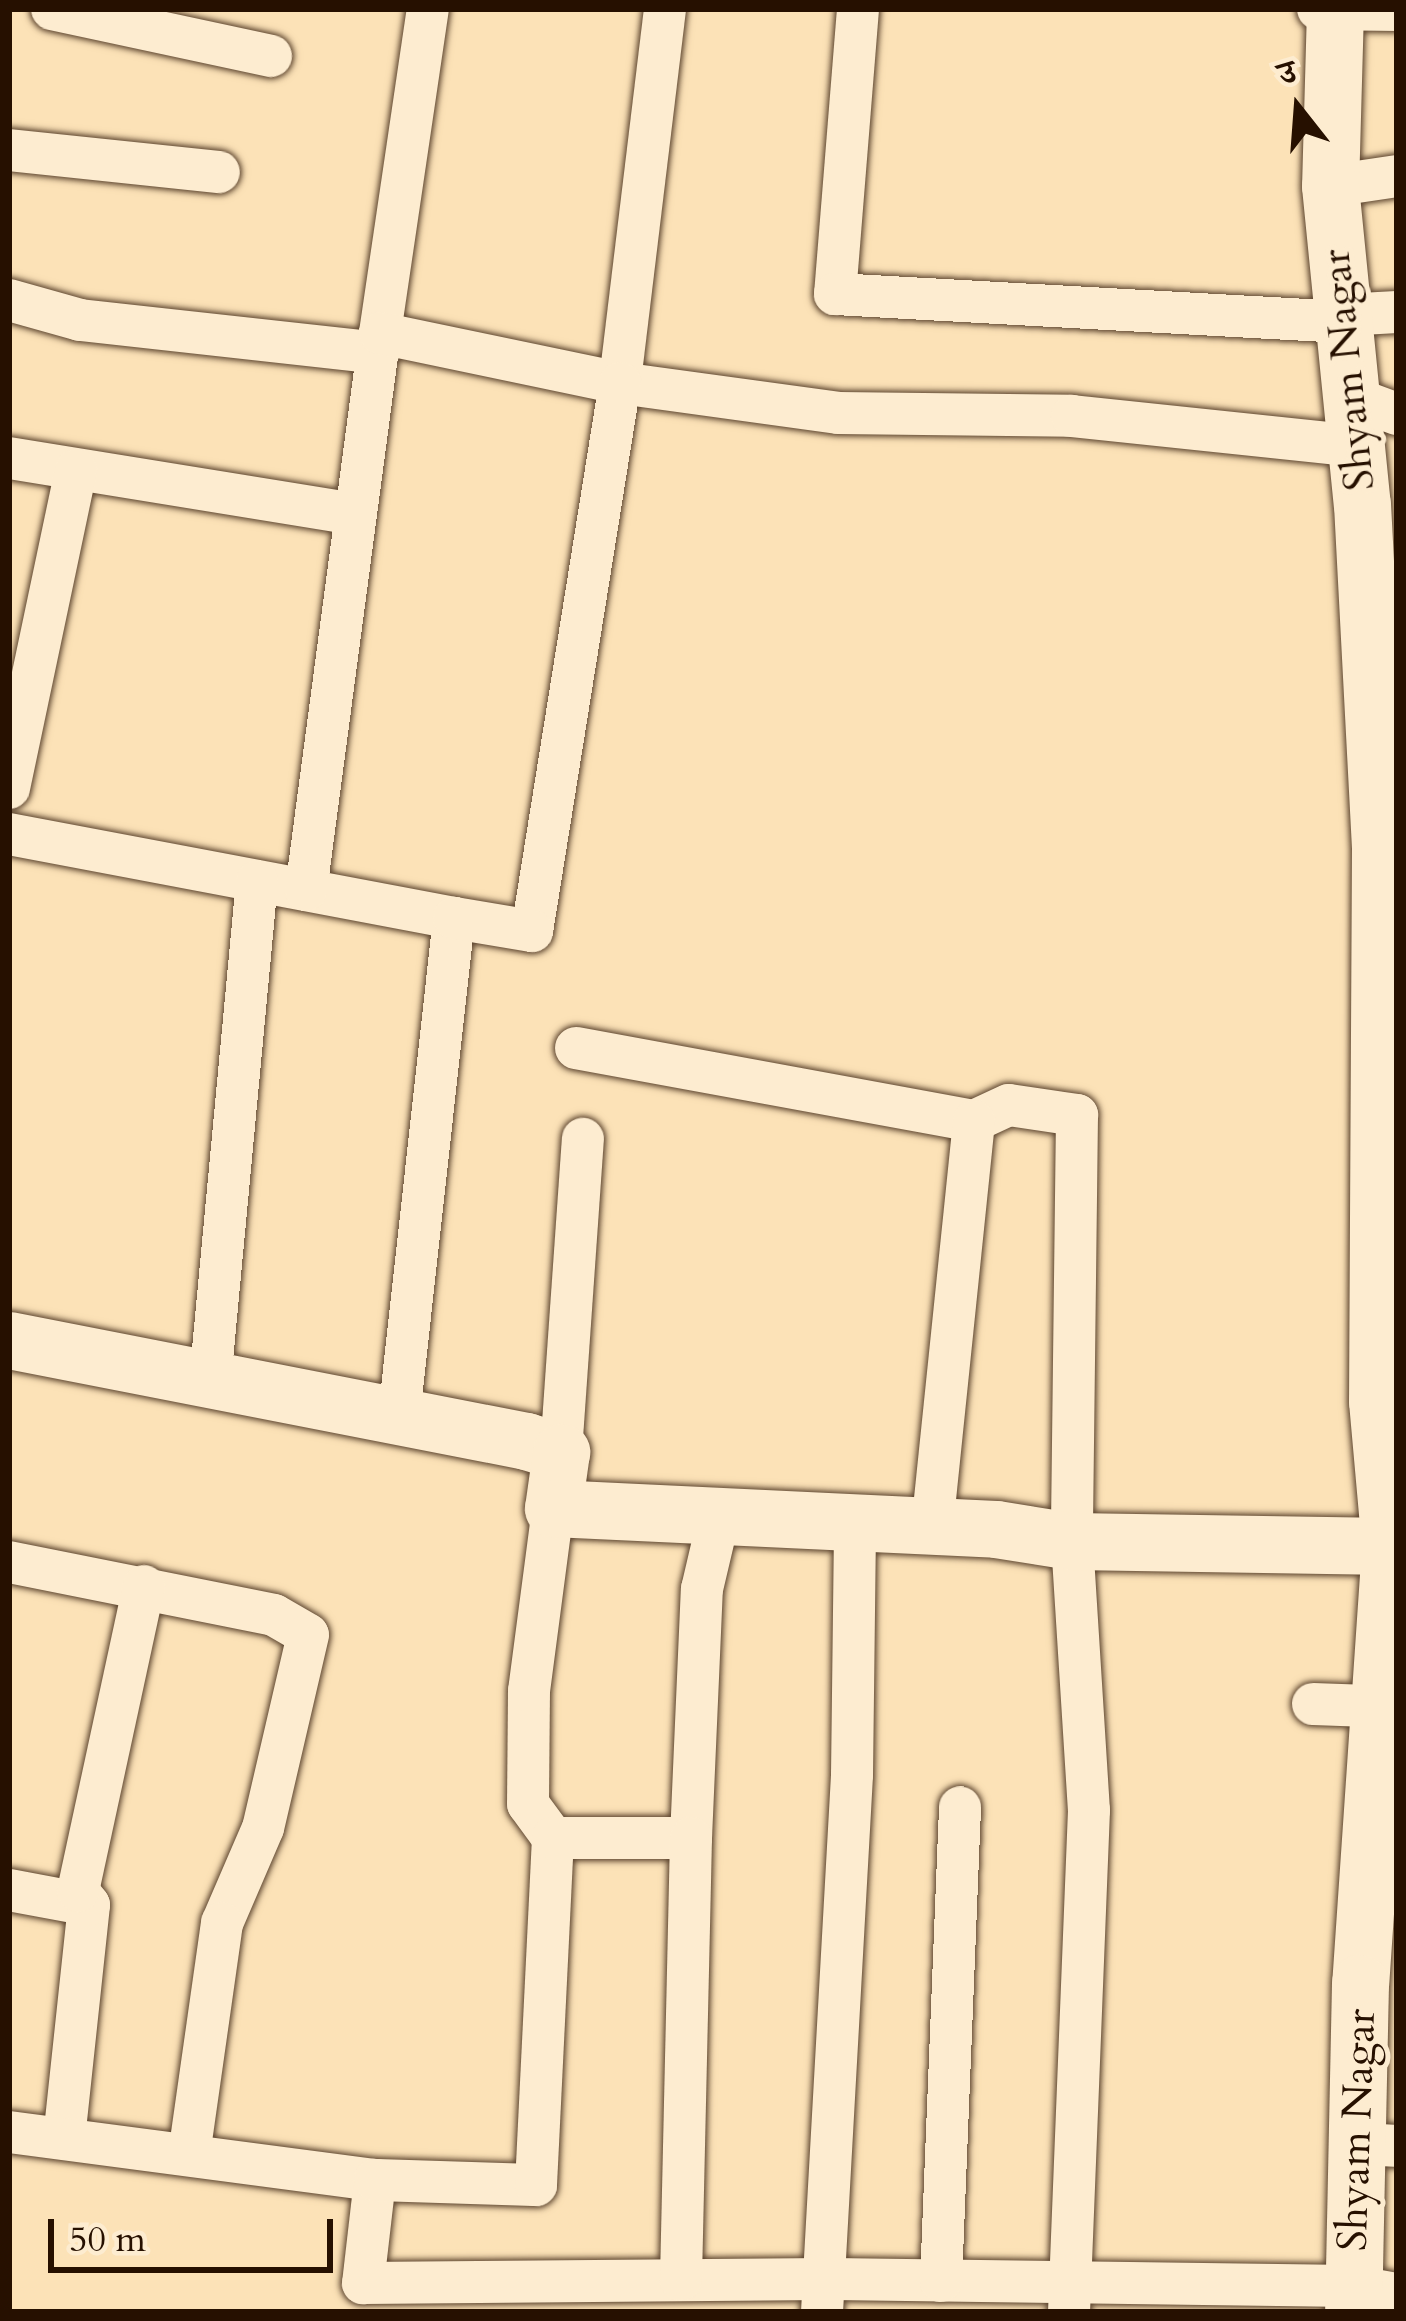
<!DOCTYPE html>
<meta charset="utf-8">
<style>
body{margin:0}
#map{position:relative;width:1406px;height:2321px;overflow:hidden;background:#fce2b7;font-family:Cardo,"Noto Serif Devanagari",serif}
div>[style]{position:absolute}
.roads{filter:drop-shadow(0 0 3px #5c442e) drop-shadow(0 0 3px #5c442e)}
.street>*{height:42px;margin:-21px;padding:0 21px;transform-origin:21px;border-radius:21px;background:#fdecd0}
.secondary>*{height:57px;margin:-28.5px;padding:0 28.5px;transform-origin:28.5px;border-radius:28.5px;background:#fdecd0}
span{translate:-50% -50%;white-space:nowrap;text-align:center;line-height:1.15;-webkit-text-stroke:10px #fdecd0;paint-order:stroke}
.street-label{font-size:42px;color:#261000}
.frame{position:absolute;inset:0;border:12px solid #261000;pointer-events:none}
.north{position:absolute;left:1238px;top:48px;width:120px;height:120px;-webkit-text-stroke:9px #fdecd0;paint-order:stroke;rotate:343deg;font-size:33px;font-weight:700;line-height:48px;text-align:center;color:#261000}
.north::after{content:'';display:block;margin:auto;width:42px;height:54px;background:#261000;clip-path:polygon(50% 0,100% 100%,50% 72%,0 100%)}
.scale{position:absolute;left:48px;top:2219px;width:285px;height:54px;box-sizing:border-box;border:6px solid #261000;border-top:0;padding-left:15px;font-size:36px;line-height:42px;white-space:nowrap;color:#261000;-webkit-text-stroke:9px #fdecd0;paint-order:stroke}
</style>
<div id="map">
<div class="roads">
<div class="street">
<i style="left:52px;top:9px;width:224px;rotate:12.1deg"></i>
<i style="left:665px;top:9px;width:377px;rotate:96.9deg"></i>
<i style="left:620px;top:383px;width:220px;rotate:7.8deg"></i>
<i style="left:838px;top:413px;width:234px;rotate:0.7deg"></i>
<i style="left:1072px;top:416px;width:286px;rotate:6deg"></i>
<i style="left:858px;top:9px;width:286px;rotate:94.6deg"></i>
<i style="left:835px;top:294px;width:510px;rotate:3.15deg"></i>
<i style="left:1318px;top:9px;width:79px;rotate:0.7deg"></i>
<i style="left:9px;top:150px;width:211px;rotate:6deg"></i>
<i style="left:1330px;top:186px;width:68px;rotate:-8.5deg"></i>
<i style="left:9px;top:300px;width:74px;rotate:15.7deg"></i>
<i style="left:80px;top:320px;width:300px;rotate:6.3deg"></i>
<i style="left:1343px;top:315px;width:54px;rotate:-3.2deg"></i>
<i style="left:380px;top:333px;width:328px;rotate:-81.6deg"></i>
<i style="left:1351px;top:397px;width:49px;rotate:20.3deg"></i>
<i style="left:9px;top:458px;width:351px;rotate:9.2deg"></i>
<i style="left:9px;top:788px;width:325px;rotate:-78.1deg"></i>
<i style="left:9px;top:834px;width:453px;rotate:10.7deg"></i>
<i style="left:454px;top:918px;width:500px;rotate:96.31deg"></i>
<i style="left:306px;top:890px;width:562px;rotate:-82.43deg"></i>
<i style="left:380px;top:333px;width:245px;rotate:11.8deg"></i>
<i style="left:620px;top:383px;width:555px;rotate:99.12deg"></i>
<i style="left:532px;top:931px;width:79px;rotate:-170.5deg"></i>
<i style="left:576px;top:1048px;width:405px;rotate:10.4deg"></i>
<i style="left:974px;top:1121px;width:38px;rotate:-25deg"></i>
<i style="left:1009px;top:1105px;width:69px;rotate:8.4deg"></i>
<i style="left:1077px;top:1115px;width:426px;rotate:90.7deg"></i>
<i style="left:1072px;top:1541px;width:270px;rotate:86.4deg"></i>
<i style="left:1089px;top:1810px;width:502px;rotate:92.28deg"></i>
<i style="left:210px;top:1381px;width:502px;rotate:-84.63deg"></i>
<i style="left:561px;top:1452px;width:314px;rotate:-86deg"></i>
<i style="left:932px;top:1528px;width:409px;rotate:-84.1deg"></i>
<i style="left:9px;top:1562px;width:270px;rotate:11.3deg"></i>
<i style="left:274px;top:1615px;width:39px;rotate:30deg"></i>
<i style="left:308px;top:1635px;width:198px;rotate:103.1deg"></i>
<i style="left:263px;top:1828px;width:103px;rotate:113.3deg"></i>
<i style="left:222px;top:1923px;width:234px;rotate:98.1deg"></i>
<i style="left:1313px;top:1704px;width:84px;rotate:2deg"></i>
<i style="left:553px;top:1838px;width:42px;rotate:-126.3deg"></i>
<i style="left:528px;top:1804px;width:113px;rotate:-89.5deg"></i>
<i style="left:529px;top:1691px;width:185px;rotate:-82.5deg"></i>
<i style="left:691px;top:1838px;width:249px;rotate:-87.5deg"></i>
<i style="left:702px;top:1589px;width:70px;rotate:-76.8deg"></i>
<i style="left:9px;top:1890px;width:81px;rotate:10.6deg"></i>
<i style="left:89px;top:1905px;width:235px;rotate:96.1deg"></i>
<i style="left:89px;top:1905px;width:18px;rotate:-128deg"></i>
<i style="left:78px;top:1891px;width:312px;rotate:-77.8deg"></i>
<i style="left:9px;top:2132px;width:369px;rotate:7.5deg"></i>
<i style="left:375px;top:2180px;width:104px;rotate:96.6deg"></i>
<i style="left:363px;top:2283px;width:462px;rotate:-0.5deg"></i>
<i style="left:825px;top:2279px;width:527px;rotate:0.76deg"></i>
<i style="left:1352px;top:2286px;width:46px;rotate:10.1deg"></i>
<i style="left:1360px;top:2144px;width:37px;rotate:3deg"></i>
<i style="left:375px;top:2180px;width:161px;rotate:1.8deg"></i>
<i style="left:536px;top:2185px;width:347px;rotate:-87.2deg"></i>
<i style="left:553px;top:1838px;width:138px"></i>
<i style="left:691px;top:1838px;width:442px;rotate:91.3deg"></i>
<i style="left:941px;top:2281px;width:474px;rotate:-87.7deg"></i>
<i style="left:822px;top:2312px;width:538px;rotate:-86.8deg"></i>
<i style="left:852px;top:1775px;width:249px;rotate:-89.3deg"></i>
</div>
<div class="secondary">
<i style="left:1335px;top:9px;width:177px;rotate:91.6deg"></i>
<i style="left:1330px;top:186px;width:320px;rotate:84.3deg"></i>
<i style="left:1362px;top:504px;width:344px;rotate:87deg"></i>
<i style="left:1380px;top:848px;width:553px;rotate:90.31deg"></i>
<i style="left:1377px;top:1401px;width:146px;rotate:84.9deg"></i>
<i style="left:1390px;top:1546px;width:438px;rotate:93.9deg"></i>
<i style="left:1360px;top:1983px;width:329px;rotate:91.2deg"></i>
<i style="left:9px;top:1340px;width:527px;rotate:11.05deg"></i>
<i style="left:526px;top:1441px;width:37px;rotate:17deg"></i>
<i style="left:561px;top:1452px;width:57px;rotate:98.1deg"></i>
<i style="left:553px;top:1508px;width:443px;rotate:2.7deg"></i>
<i style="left:996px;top:1529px;width:77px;rotate:9deg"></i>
<i style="left:1072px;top:1541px;width:318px;rotate:0.9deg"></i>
</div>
</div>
<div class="street-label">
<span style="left:1348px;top:370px;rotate:-96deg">Shyam Nagar</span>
<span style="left:1357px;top:2130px;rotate:-88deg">Shyam Nagar</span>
</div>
<div class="frame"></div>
<div class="north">उ</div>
<div class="scale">50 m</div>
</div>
